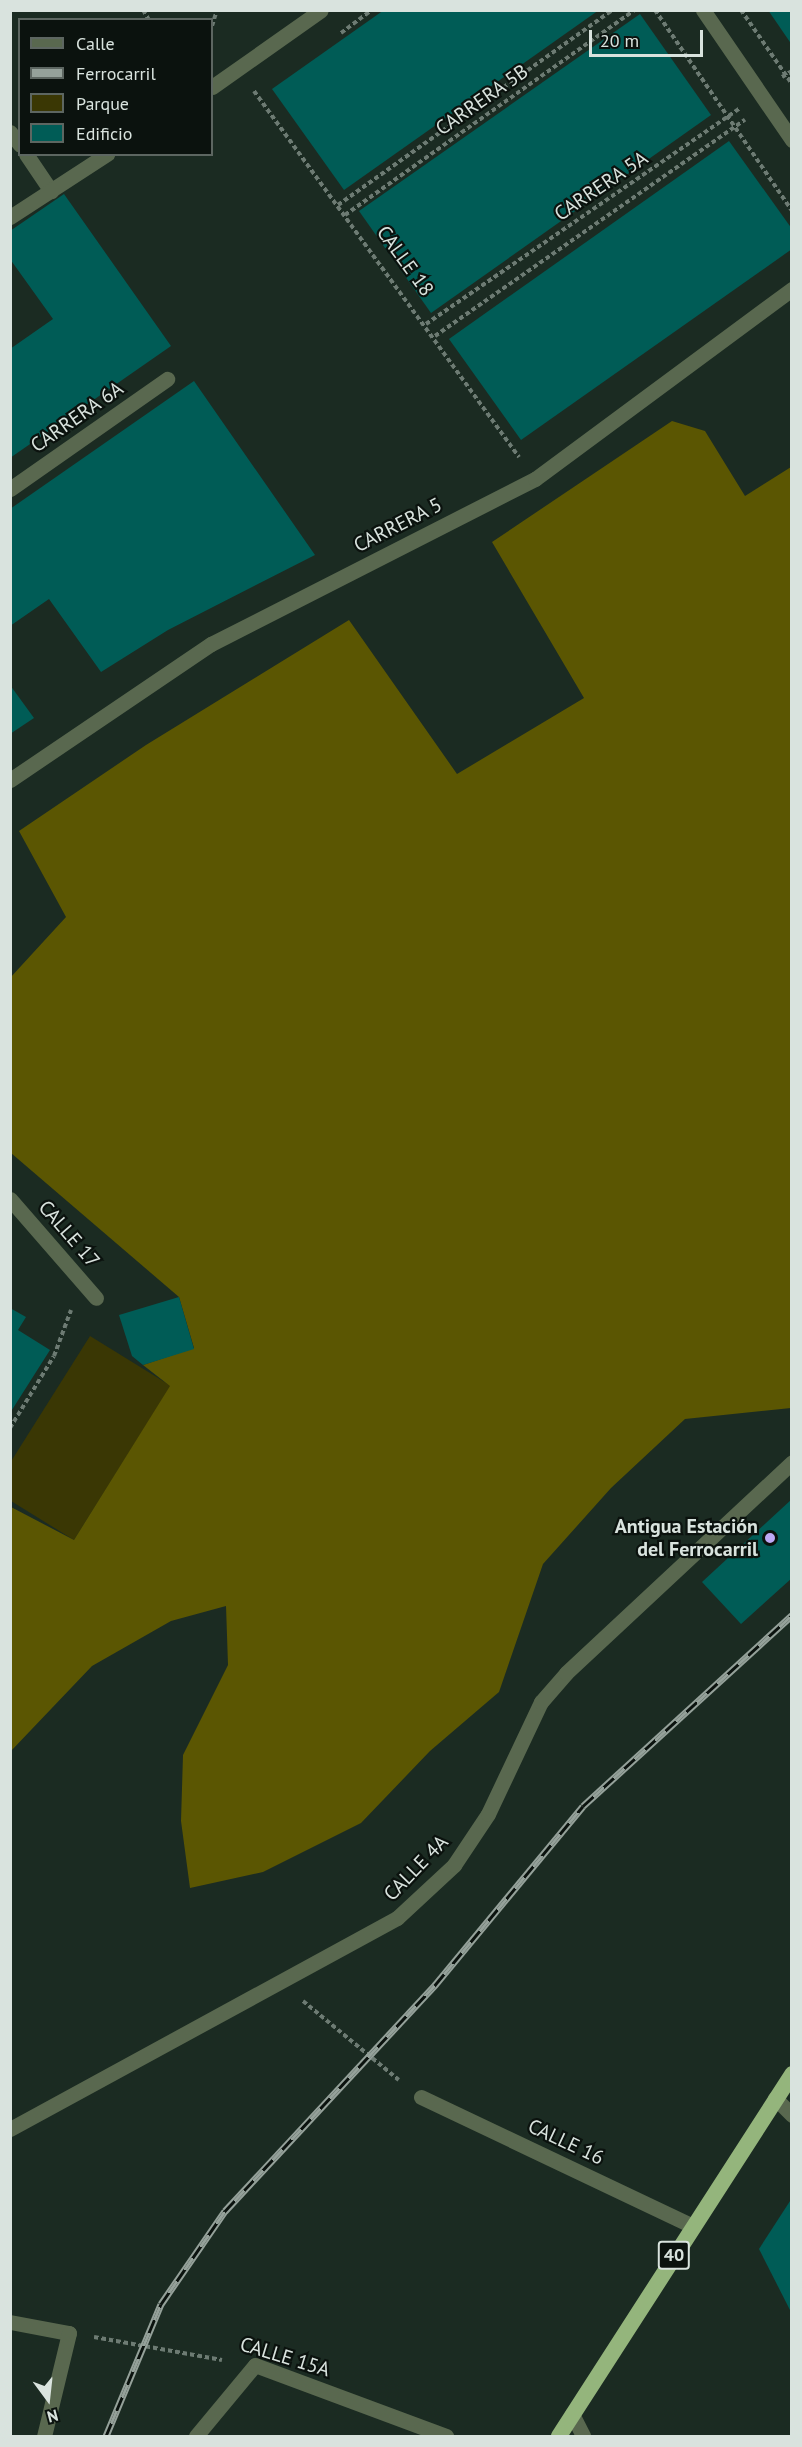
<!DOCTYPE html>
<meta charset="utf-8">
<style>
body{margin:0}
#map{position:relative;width:802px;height:2447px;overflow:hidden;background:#1b2b22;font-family:"PT Sans",sans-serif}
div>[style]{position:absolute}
.green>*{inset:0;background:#3a3704}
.forest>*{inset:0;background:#5b5602}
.building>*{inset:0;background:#005c56}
.path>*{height:4px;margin-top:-2px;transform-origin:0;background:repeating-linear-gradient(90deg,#6d7b73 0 4.5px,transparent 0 7.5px)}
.minor>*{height:15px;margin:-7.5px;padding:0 7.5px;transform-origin:7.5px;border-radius:7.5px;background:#59684f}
.trunk>*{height:16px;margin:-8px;padding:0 8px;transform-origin:8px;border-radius:8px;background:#94b57c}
.rail>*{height:7px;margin-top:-3.5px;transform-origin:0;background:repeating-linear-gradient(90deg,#0b120e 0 14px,#95a19a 0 28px);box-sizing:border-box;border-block:2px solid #95a19a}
.dots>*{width:16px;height:16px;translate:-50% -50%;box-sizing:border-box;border:3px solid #0b120e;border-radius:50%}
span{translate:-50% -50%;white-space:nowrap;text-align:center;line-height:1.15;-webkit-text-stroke:4.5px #0b120e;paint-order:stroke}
.shield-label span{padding:2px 4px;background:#0b120e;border:2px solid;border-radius:4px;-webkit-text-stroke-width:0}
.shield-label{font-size:18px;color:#d9e3de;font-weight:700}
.street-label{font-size:20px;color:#d9e3de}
.poi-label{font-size:20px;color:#d9e3de;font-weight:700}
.right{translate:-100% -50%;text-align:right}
.frame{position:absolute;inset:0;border:12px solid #d9e3de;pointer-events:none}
.legend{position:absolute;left:18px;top:18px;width:195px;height:138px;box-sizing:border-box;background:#0b120e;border:2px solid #5d6661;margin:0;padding:8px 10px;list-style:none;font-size:18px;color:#d9e3de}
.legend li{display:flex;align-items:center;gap:12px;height:30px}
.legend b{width:30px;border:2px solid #5d6661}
.north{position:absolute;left:18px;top:2369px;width:60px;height:60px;-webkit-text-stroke:4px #0b120e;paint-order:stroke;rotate:165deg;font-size:16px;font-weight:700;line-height:24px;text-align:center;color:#d9e3de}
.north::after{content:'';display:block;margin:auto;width:21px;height:27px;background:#d9e3de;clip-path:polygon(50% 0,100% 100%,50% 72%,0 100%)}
.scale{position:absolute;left:589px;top:30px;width:114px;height:27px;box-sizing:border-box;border:3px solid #d9e3de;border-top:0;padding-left:8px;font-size:18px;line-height:21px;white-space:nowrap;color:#d9e3de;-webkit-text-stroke:4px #0b120e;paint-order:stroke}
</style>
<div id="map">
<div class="green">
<i style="clip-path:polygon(90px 1336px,171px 1386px,74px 1540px,11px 1501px,10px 1463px)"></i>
</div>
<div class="forest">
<i style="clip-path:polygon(672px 421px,705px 431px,745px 496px,791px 467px,791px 1408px,685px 1419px,611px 1488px,543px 1564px,499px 1692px,430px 1751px,361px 1823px,263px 1872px,190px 1888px,181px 1821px,183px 1755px,228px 1665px,226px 1606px,171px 1621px,92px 1666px,11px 1751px,11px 1507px,74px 1540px,170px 1386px,143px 1365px,194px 1348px,179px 1297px,11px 1153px,10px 978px,66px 917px,19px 831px,146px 745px,349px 620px,457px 774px,584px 698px,492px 542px)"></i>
</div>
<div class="building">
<i style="clip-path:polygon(384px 10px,599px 10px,344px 190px,272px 89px)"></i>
<i style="clip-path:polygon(768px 10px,792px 10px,792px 45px)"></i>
<i style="clip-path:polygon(640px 14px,711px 115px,431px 313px,359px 211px)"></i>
<i style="clip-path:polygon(729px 141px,792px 229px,792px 249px,521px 440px,449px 339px)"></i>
<i style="clip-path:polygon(64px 194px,171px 346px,10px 458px,10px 349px,53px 319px,10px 259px,10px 231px)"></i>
<i style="clip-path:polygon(194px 381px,315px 555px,168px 630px,101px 672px,49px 599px,10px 626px,10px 509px)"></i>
<i style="clip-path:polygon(10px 685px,34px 718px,10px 734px)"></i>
<i style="clip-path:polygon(179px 1297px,194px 1349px,143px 1365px,132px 1356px,119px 1315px)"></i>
<i style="clip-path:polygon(10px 1308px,26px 1317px,18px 1330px,50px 1350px,10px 1413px)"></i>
<i style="clip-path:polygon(792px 1499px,792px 1578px,741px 1624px,702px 1582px)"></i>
<i style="clip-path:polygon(792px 2198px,792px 2314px,759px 2249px)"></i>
</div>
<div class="path">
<i style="left:143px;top:10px;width:12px;rotate:59deg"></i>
<i style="left:655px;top:10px;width:243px;rotate:55.7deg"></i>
<i style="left:741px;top:10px;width:90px;rotate:55.4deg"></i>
<i style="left:212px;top:26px;width:17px;rotate:-73deg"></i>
<i style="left:341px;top:33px;width:39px;rotate:-37deg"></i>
<i style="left:782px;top:77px;width:12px;rotate:-31deg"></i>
<i style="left:254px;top:91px;width:452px;rotate:54.1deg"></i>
<i style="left:338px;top:205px;width:336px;rotate:-35.4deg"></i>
<i style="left:345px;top:215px;width:355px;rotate:-35.3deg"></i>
<i style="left:426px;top:324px;width:381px;rotate:-34.5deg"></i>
<i style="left:435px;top:336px;width:378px;rotate:-34.9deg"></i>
<i style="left:10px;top:1428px;width:84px;rotate:-58.6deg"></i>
<i style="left:54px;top:1356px;width:49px;rotate:-69.7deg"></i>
<i style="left:303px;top:2001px;width:124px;rotate:39.5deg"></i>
<i style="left:94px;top:2337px;width:130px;rotate:10.2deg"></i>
</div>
<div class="minor">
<i style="left:703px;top:10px;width:158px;rotate:55.6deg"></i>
<i style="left:212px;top:87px;width:133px;rotate:-35.2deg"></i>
<i style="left:10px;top:132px;width:16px;rotate:52deg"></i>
<i style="left:26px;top:154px;width:45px;rotate:56deg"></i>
<i style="left:10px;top:217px;width:116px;rotate:-33deg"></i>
<i style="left:10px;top:489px;width:192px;rotate:-35deg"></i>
<i style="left:10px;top:780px;width:243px;rotate:-34.1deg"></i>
<i style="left:211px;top:644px;width:364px;rotate:-27deg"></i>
<i style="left:535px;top:479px;width:320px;rotate:-36.5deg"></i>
<i style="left:10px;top:1199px;width:131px;rotate:49deg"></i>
<i style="left:421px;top:2097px;width:301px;rotate:25.4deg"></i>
<i style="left:775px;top:2098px;width:24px;rotate:45deg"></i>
<i style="left:10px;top:2129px;width:441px;rotate:-28.6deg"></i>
<i style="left:397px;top:1918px;width:78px;rotate:-42.9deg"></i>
<i style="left:454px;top:1865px;width:61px;rotate:-56.3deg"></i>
<i style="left:488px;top:1814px;width:124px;rotate:-64.7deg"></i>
<i style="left:541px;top:1702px;width:38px;rotate:-49deg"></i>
<i style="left:566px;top:1673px;width:309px;rotate:-43deg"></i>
<i style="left:10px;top:2322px;width:60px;rotate:10.6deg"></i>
<i style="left:69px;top:2333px;width:106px;rotate:103.6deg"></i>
<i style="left:572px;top:2414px;width:25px;rotate:63deg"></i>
<i style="left:196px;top:2436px;width:92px;rotate:-50.3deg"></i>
<i style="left:255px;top:2365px;width:204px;rotate:20.4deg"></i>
</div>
<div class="trunk">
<i style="left:559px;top:2436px;width:431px;rotate:-57.2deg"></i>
</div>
<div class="rail">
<i style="left:106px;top:2436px;width:143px;rotate:-67.4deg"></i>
<i style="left:161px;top:2304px;width:113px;rotate:-55.5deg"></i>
<i style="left:225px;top:2211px;width:309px;rotate:-47.1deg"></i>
<i style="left:435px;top:1985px;width:232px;rotate:-50.4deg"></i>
<i style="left:583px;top:1806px;width:283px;rotate:-42.4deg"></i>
</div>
<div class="dots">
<i style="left:770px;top:1538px;background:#bda9f5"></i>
</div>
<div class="shield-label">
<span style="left:674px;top:2255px">40</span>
</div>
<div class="street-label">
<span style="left:482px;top:100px;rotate:-35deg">CARRERA 5B</span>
<span style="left:601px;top:186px;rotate:-34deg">CARRERA 5A</span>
<span style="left:405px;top:261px;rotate:54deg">CALLE 18</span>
<span style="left:77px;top:417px;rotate:-35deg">CARRERA 6A</span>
<span style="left:398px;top:525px;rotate:-27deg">CARRERA 5</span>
<span style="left:69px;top:1234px;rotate:49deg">CALLE 17</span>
<span style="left:416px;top:1868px;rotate:-46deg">CALLE 4A</span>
<span style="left:566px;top:2142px;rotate:25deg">CALLE 16</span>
<span style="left:285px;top:2357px;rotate:17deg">CALLE 15A</span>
</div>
<div class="poi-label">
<span class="right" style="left:758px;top:1538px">Antigua Estación<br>del Ferrocarril</span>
</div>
<div class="frame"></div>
<ul class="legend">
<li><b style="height:8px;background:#59684f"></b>Calle</li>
<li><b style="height:8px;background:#95a19a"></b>Ferrocarril</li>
<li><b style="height:16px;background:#3a3704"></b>Parque</li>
<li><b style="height:16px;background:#005c56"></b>Edificio</li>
</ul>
<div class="north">N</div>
<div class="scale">20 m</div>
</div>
